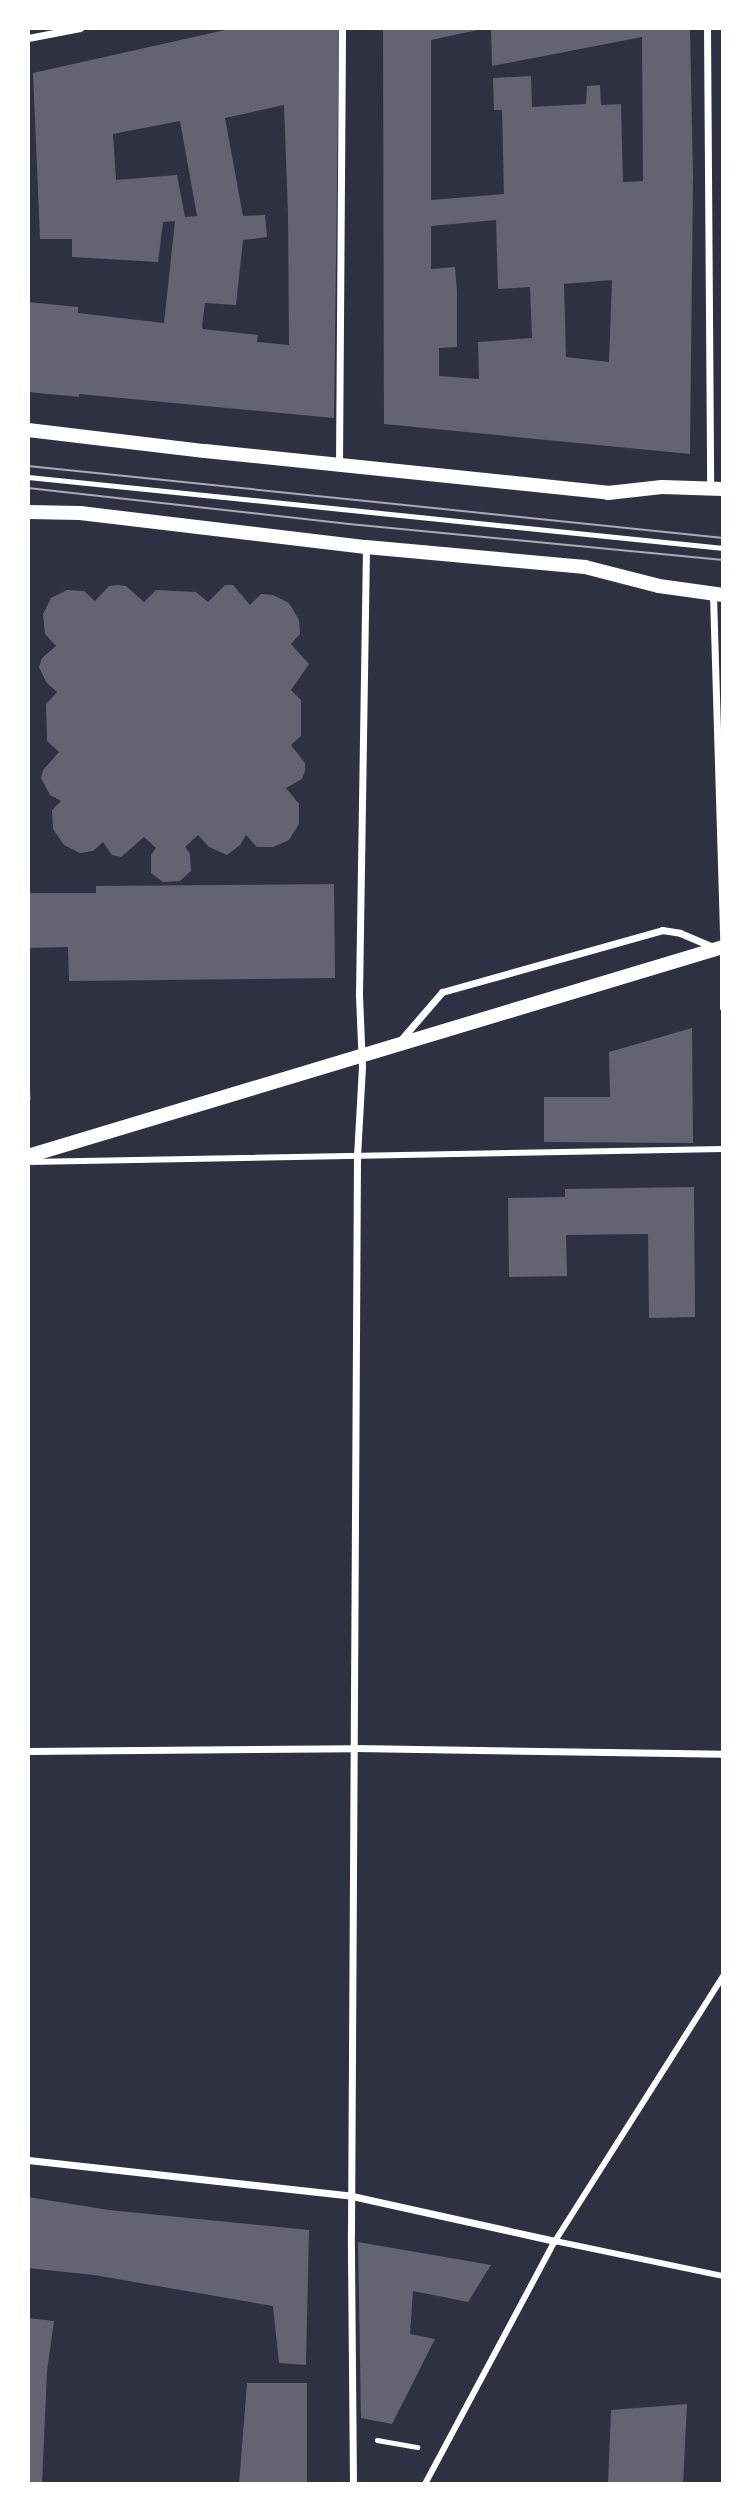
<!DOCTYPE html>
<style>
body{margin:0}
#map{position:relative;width:751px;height:2512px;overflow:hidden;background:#2d3142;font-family:Raleway,sans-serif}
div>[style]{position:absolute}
.building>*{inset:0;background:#626471}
.path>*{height:4.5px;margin:-2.25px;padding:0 2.25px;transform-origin:2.25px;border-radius:2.25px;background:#fff}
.service>*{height:5px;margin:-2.5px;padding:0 2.5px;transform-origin:2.5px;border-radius:2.5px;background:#fff}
.pedestrian>*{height:6px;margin:-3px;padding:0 3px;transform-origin:3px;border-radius:3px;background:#fff}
.minor>*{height:7px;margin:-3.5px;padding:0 3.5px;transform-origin:3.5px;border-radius:3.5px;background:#fff}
.secondary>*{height:14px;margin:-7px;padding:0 7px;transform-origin:7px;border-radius:7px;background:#fff}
.tram>*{height:2px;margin:-1px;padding:0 1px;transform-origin:1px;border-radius:1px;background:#abadb3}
span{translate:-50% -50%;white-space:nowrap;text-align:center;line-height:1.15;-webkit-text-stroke:7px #fff;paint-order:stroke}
.frame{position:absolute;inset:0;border:30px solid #fff;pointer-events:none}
</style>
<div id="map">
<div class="building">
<i style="clip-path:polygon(evenodd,234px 28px,339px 28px,334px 418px,79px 394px,79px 397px,28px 392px,28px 302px,78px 307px,78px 313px,164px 323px,175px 221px,163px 222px,158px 262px,72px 257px,72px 239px,40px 239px,33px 73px,234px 28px,284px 105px,288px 213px,289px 345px,257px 342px,258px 335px,203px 329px,202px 326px,205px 303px,236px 305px,243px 240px,267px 237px,265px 215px,243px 216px,225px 118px,284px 105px,234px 28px,180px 121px,197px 216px,185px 217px,177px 175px,116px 180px,113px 134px,180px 121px)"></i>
<i style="clip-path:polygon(evenodd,383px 28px,487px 28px,431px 40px,431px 200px,504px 194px,502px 110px,494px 110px,493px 78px,531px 76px,532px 107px,586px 104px,587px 86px,600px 85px,601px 105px,621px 104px,623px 182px,643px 181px,642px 37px,492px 66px,491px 28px,690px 28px,693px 177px,690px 454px,384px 424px,383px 28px,496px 220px,498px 289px,530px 287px,532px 338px,478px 342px,479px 379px,439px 376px,439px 348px,457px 347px,457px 291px,455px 267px,431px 269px,431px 226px,496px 220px,383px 28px,612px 280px,609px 362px,566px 357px,564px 284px,612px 280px)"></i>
<i style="clip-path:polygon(118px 585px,126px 586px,144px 602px,156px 590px,196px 592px,208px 602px,225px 585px,233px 585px,250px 605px,261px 594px,273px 595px,289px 603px,299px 620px,300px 634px,291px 644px,309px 664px,291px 690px,301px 700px,301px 736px,291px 745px,305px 763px,305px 771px,302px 779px,286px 788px,299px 804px,299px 824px,289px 840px,273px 847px,257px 847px,246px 835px,240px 845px,227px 855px,209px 847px,198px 835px,185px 847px,190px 854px,191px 871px,180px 881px,163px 882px,151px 873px,151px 855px,156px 848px,144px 837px,121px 857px,112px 855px,103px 842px,93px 851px,80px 853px,64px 845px,53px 829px,52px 810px,61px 801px,50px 795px,41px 778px,43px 770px,59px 752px,47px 741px,46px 704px,57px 692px,46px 682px,39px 667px,42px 658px,56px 646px,45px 634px,43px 614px,51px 598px,67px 590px,84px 591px,95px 601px,109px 586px)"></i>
<i style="clip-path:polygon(334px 884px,335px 978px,69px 981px,68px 947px,28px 948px,28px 893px,96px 893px,96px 886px)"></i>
<i style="clip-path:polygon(692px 1028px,693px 1143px,544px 1142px,544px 1097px,610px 1097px,609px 1052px)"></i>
<i style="clip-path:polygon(28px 1068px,31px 1100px,28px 1101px)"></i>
<i style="clip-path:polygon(694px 1187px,695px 1317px,649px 1318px,648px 1234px,566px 1235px,567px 1276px,509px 1277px,508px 1198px,565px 1197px,565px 1189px)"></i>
<i style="clip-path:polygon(28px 2197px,109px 2210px,309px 2230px,306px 2365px,279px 2363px,273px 2306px,94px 2275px,28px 2268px)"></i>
<i style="clip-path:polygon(358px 2242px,491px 2265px,468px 2302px,413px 2291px,410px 2334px,435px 2339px,392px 2424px,361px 2418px)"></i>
<i style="clip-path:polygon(28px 2318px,54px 2321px,47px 2371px,42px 2484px,28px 2484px)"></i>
<i style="clip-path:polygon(247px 2383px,307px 2383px,307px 2484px,239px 2484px)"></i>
<i style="clip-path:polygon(687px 2404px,683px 2484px,608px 2484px,611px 2410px)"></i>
</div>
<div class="path">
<i style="left:377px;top:2440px;width:41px;rotate:9.9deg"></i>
</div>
<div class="service">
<i style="left:28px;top:477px;width:699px;rotate:5.83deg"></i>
</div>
<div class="pedestrian">
<i style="left:723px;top:954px;width:54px;rotate:90deg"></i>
<i style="left:28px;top:1162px;width:695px;rotate:-1.07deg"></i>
<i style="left:555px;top:2241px;width:172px;rotate:11.8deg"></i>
<i style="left:425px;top:2484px;width:276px;rotate:-61.9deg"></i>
<i style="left:555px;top:2241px;width:314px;rotate:-57.6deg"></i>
</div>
<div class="minor">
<i style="left:707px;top:28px;width:459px;rotate:89.6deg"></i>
<i style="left:28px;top:38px;width:53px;rotate:-10.9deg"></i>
<i style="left:339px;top:465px;width:437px;rotate:-89.6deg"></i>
<i style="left:713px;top:595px;width:344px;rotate:88.3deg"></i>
<i style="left:399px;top:1042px;width:66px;rotate:-49.3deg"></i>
<i style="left:442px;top:992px;width:229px;rotate:-15.7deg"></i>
<i style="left:662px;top:930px;width:18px;rotate:9deg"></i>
<i style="left:680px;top:933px;width:36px;rotate:23deg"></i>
<i style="left:28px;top:1751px;width:327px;rotate:-0.5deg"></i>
<i style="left:355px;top:1748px;width:368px;rotate:0.9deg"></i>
<i style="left:28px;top:2160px;width:326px;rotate:6.3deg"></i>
<i style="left:352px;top:2196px;width:208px;rotate:12.5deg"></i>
<i style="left:353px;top:2484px;width:251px;rotate:-90.5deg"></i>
<i style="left:351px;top:2233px;width:1077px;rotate:-89.68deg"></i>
<i style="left:357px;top:1156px;width:89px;rotate:-86.8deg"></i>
<i style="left:362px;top:1067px;width:73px;rotate:-92.4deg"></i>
<i style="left:359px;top:994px;width:447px;rotate:-89.1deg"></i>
</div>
<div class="secondary">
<i style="left:28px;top:430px;width:178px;rotate:6.8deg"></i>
<i style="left:205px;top:451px;width:405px;rotate:5.9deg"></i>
<i style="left:608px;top:493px;width:54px;rotate:-6.3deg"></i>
<i style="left:662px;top:487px;width:61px;rotate:1.9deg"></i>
<i style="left:28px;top:512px;width:52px;rotate:1.1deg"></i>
<i style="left:80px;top:513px;width:288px;rotate:6.8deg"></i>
<i style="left:366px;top:547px;width:220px;rotate:5.2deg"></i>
<i style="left:585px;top:567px;width:76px;rotate:14.4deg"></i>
<i style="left:659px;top:586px;width:65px;rotate:8deg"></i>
<i style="left:28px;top:1156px;width:726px;rotate:-16.74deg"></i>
</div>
<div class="tram">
<i style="left:28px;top:466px;width:699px;rotate:5.91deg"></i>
<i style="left:28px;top:488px;width:323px;rotate:6.4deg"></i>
<i style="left:349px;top:524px;width:376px;rotate:5.5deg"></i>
</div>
<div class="frame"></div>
</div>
